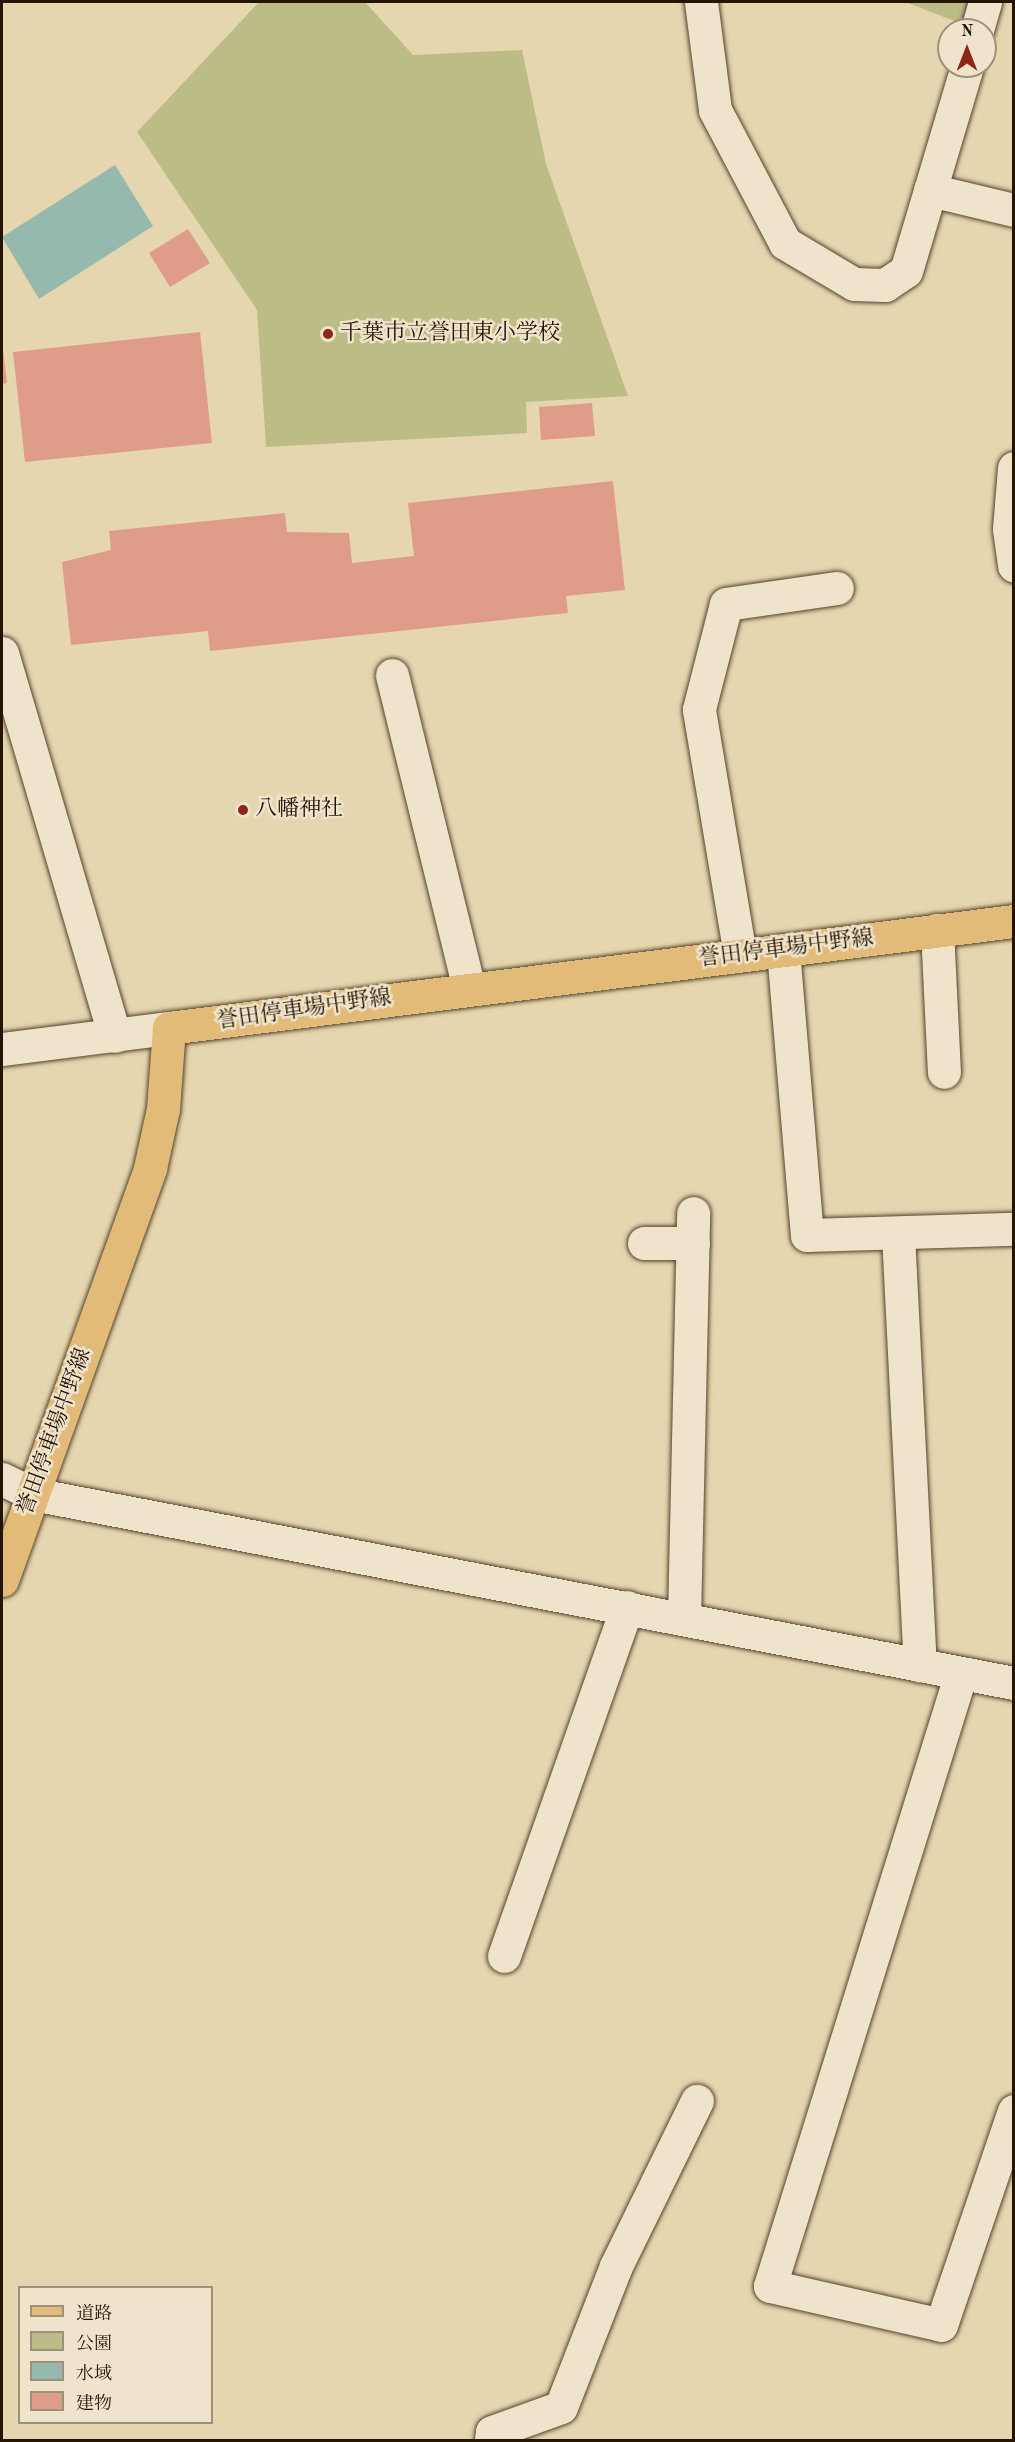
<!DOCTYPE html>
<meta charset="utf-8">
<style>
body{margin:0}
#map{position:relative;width:1015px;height:2442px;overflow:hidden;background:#e6d6af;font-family:"Old Standard TT","Noto Serif JP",serif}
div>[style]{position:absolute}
.green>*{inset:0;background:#bcbc86}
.water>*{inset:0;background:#96b9ad}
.building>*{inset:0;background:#df9d89}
.roads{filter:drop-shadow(0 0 2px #55442d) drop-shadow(0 0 2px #55442d)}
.minor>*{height:33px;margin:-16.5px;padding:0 16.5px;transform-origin:16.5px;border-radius:16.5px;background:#efe4cb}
.major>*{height:33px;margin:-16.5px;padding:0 16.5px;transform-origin:16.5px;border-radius:16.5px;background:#e3bb78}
.dots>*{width:16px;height:16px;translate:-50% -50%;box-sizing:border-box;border:3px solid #efe4cb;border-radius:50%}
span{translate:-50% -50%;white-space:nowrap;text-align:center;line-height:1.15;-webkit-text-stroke:5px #efe4cb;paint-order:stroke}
.poi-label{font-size:22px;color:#251402}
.left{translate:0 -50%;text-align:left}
.street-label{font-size:22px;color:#251402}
.frame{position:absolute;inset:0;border:3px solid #251402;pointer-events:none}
.legend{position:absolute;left:18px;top:2286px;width:195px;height:138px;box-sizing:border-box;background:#efe4cb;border:2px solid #9e917b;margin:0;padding:8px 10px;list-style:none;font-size:18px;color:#251402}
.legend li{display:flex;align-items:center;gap:12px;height:30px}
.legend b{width:30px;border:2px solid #9e917b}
.north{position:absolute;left:937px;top:18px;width:60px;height:60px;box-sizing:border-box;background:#efe4cb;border:2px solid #9e917b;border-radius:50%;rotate:0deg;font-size:16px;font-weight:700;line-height:24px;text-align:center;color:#251402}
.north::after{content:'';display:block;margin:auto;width:21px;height:27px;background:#8f2418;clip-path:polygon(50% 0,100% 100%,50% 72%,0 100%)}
</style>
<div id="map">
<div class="green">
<i style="clip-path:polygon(259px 2px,365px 2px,413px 55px,522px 50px,546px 164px,628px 396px,526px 402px,527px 433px,266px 447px,257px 310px,137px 132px)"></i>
<i style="clip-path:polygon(905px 2px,972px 2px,965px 25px)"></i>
</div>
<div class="water">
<i style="clip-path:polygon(115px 165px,153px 226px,39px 299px,2px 237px)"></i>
</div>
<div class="building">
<i style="clip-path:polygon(188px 229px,210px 263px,170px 287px,149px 253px)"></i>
<i style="clip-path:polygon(200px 332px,212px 443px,25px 462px,13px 352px)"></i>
<i style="clip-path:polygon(2px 341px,7px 383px,2px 384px)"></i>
<i style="clip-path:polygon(592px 403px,595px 436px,541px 440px,539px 407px)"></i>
<i style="clip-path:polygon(613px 481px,625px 590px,566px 596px,568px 613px,210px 651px,208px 631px,71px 645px,62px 562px,111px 550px,109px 531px,285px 513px,287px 532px,349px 533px,352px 563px,414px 556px,408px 503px)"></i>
</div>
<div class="roads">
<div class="minor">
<i style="left:701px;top:2px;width:109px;rotate:82.6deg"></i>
<i style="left:715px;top:110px;width:150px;rotate:62.2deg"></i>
<i style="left:785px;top:243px;width:80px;rotate:30.7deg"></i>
<i style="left:854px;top:284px;width:31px;rotate:2deg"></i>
<i style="left:885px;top:285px;width:25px;rotate:-34deg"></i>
<i style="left:906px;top:271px;width:214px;rotate:-73.4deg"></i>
<i style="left:977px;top:30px;width:29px;rotate:-74deg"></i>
<i style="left:930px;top:190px;width:86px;rotate:13.4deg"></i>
<i style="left:1014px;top:468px;width:61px;rotate:94.7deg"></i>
<i style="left:1009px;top:529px;width:37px;rotate:82deg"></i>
<i style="left:2px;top:653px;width:399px;rotate:73.6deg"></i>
<i style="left:392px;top:675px;width:323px;rotate:76.2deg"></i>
<i style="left:937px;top:930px;width:142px;rotate:87.2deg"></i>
<i style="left:783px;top:950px;width:286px;rotate:85.2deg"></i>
<i style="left:807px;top:1235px;width:207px;rotate:-1.7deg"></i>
<i style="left:740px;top:955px;width:249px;rotate:-99.5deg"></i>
<i style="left:699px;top:709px;width:108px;rotate:-75.6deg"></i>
<i style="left:726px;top:604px;width:112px;rotate:-8.2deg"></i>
<i style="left:2px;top:1049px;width:168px;rotate:-7.2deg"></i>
<i style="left:898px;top:1234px;width:432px;rotate:87.1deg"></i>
<i style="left:644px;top:1243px;width:49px"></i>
<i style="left:2px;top:1479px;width:34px;rotate:26deg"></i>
<i style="left:33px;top:1494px;width:999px;rotate:10.91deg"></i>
<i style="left:684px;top:1619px;width:406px;rotate:-88.7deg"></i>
<i style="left:961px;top:1673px;width:642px;rotate:107.31deg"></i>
<i style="left:770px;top:2286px;width:175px;rotate:12.8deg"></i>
<i style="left:941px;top:2325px;width:226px;rotate:-71.2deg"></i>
<i style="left:504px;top:1956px;width:370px;rotate:-70.6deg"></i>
<i style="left:491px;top:2440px;width:8px;rotate:-83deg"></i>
<i style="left:492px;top:2432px;width:73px;rotate:-19.9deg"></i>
<i style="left:561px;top:2407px;width:151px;rotate:-68.7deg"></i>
<i style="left:616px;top:2266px;width:184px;rotate:-63.9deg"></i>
</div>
<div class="major">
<i style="left:2px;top:1580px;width:438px;rotate:-70.2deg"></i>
<i style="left:150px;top:1168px;width:60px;rotate:-77.6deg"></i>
<i style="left:163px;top:1109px;width:81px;rotate:-85.8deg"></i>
<i style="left:169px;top:1028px;width:852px;rotate:-7.22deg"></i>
</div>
</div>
<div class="dots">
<i style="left:328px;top:334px;background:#8f2418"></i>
<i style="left:243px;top:810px;background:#8f2418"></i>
</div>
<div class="poi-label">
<span class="left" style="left:340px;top:334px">千葉市立誉田東小学校</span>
<span class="left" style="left:255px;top:810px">八幡神社</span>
</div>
<div class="street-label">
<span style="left:786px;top:949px;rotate:-7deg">誉田停車場中野線</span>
<span style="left:304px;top:1010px;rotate:-8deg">誉田停車場中野線</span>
<span style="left:55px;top:1432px;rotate:-70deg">誉田停車場中野線</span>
</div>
<div class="frame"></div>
<ul class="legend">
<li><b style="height:8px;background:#e3bb78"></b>道路</li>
<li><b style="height:16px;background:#bcbc86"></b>公園</li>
<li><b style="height:16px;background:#96b9ad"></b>水域</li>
<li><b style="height:16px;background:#df9d89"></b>建物</li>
</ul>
<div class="north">N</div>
</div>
